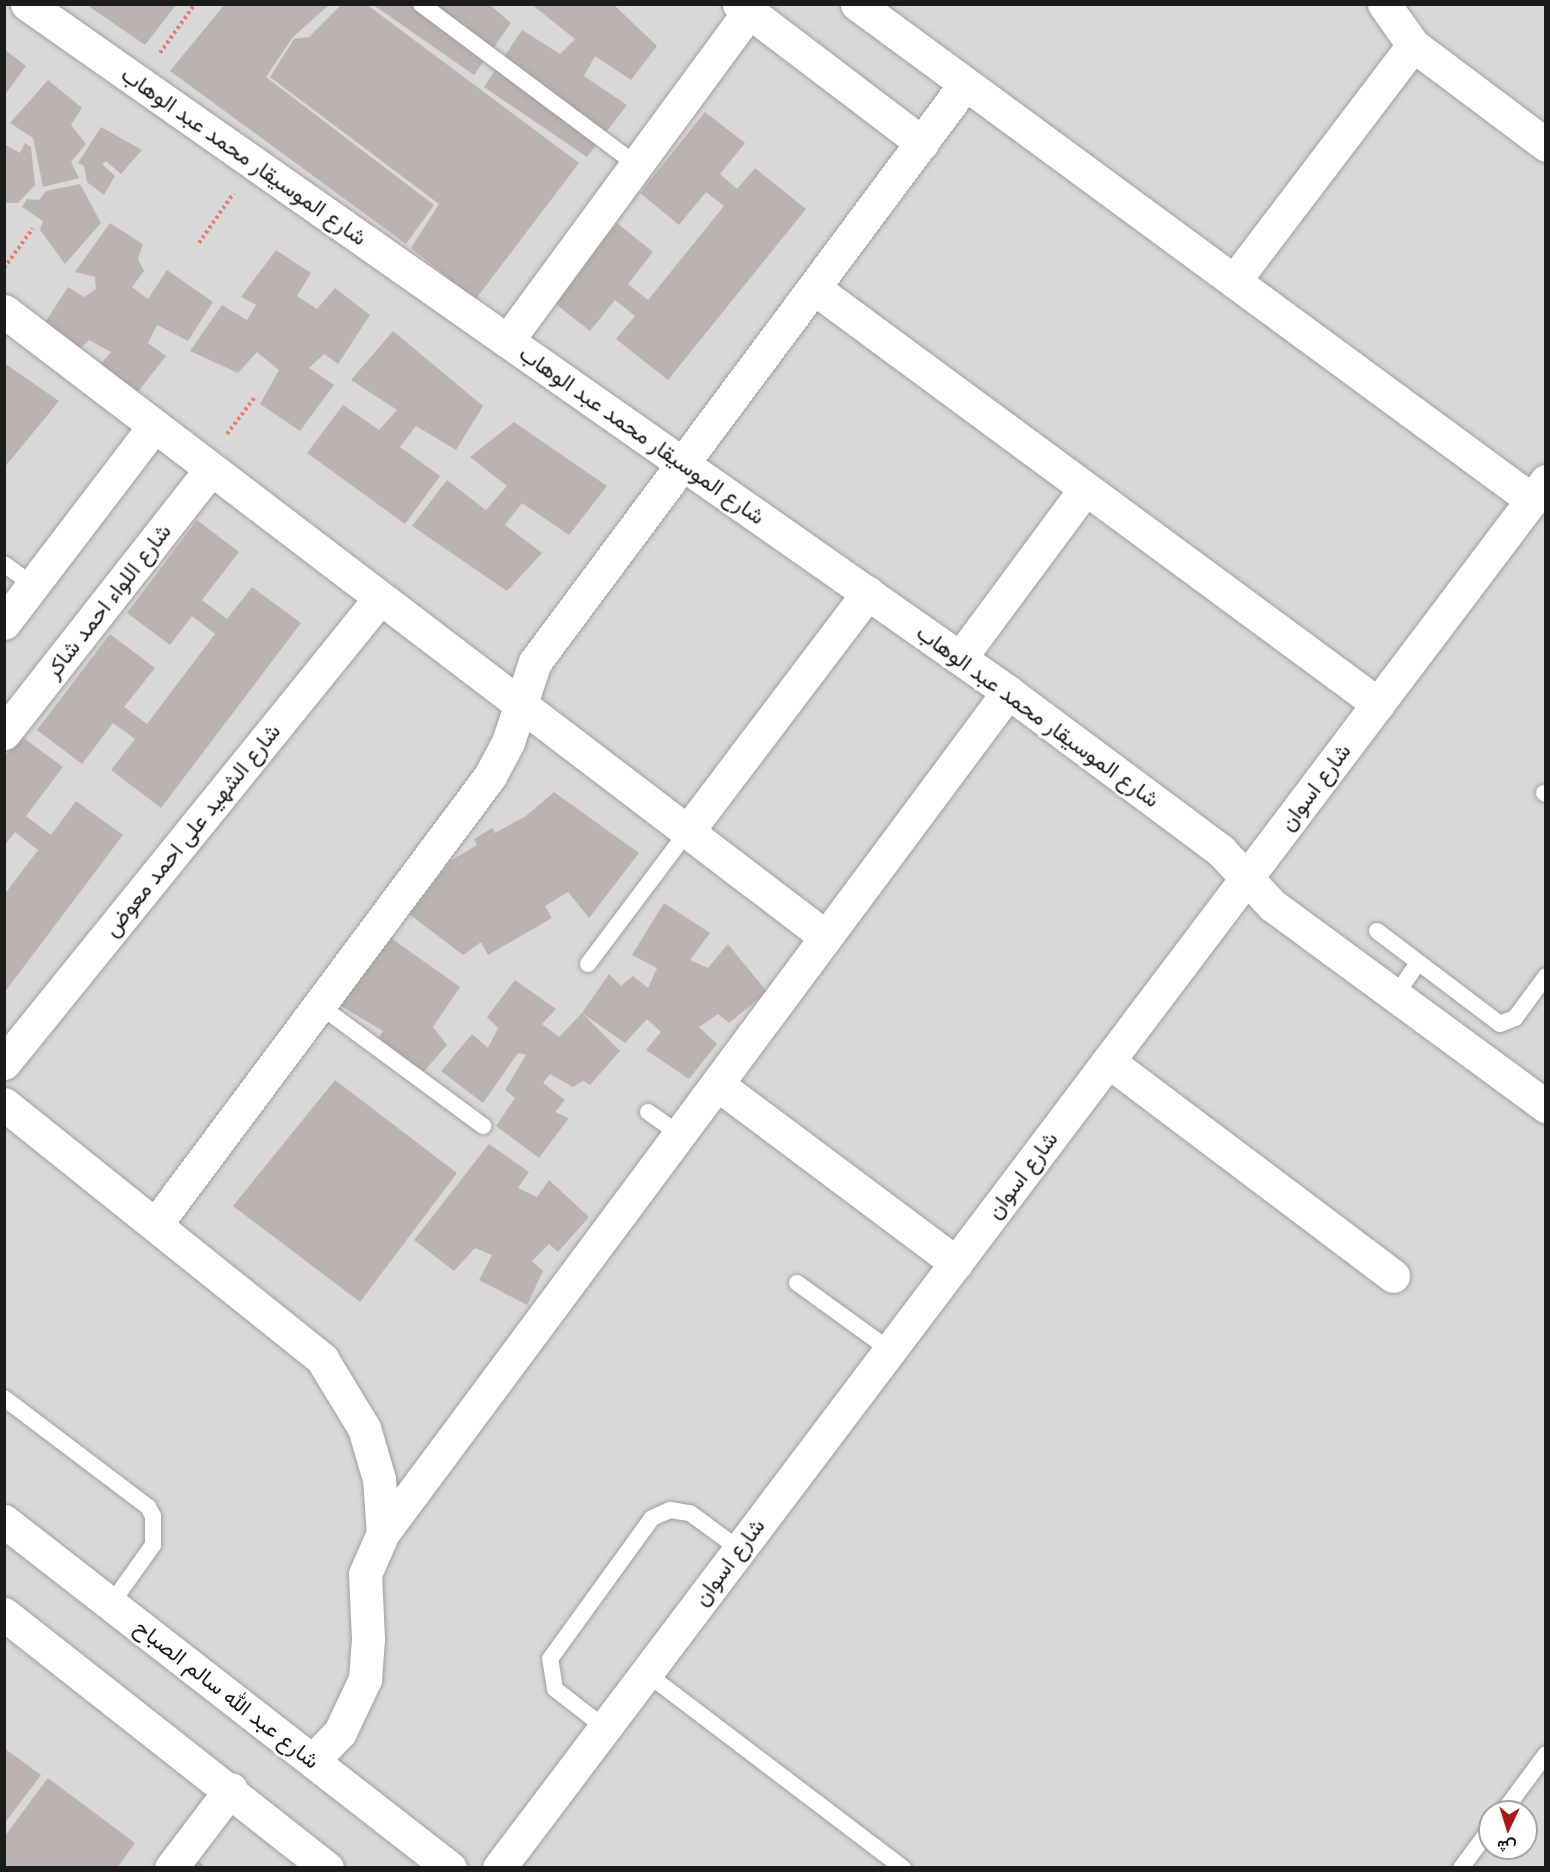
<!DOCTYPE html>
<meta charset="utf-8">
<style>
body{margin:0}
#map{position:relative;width:1550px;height:1872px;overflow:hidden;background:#ebe8e1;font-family:"Space Grotesk",Vazirmatn,sans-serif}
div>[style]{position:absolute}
.residential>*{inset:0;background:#d9d8d8}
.building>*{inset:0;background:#bbb3af}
.path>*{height:4px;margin-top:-2px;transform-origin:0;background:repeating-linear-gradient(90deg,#e87f75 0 3px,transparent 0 6px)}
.roads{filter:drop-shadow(0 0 2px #9f9f9f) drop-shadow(0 0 2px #9f9f9f)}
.service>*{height:16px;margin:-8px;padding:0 8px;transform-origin:8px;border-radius:8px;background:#fff}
.minor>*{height:33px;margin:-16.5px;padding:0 16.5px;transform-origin:16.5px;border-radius:16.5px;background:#fff}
.tertiary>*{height:33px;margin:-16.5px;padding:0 16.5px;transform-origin:16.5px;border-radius:16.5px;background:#fff}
span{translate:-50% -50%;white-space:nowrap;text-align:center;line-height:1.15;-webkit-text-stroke:6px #fff;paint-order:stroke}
.street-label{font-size:22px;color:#1b1b1b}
.frame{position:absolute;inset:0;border:6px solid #1b1b1b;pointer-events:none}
.north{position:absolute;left:1478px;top:1800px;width:60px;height:60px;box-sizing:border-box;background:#fff;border:2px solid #a4a4a4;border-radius:50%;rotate:184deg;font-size:16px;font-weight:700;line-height:24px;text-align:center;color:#1b1b1b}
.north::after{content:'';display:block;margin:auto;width:21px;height:27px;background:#ae171a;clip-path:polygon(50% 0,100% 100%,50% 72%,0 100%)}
</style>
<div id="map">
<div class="residential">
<i style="clip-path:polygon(evenodd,5px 5px,1545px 5px,1545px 1867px,5px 1868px,5px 5px,1490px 1812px,1526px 1812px,1526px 1848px,1490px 1848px,1490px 1812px)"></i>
</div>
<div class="building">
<i style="clip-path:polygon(225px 4px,330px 4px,293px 37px,266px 77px,434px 205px,406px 244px,170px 71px)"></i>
<i style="clip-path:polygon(342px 4px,366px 4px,579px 163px,475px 300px,411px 248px,439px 204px,270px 77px,294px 39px,309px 37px)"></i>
<i style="clip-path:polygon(372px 4px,489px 4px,511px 23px,474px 75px)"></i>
<i style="clip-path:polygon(531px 4px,613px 4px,657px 46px,631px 80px,595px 56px,584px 76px,627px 105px,587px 157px,484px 87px,522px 30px,560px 54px,575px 39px)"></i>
<i style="clip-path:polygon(87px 5px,176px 5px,145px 45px)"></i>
<i style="clip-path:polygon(4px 49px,26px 66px,4px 96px)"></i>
<i style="clip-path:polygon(48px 80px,82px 108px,71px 125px,86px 144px,71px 162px,79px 178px,43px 187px,33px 138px,10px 123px)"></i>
<i style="clip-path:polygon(705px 112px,745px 143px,720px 174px,737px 189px,755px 168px,806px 209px,668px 380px,616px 339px,635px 316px,615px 300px,590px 331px,553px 302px,617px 223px,653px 252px,628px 284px,648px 300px,724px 206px,706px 192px,679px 225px,640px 193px)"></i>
<i style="clip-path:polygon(101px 127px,142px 150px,121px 174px,106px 161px,102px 164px,115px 176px,104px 195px,87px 182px,84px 166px,78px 163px)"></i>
<i style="clip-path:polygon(25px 143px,31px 147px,35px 185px,18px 203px,4px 203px,4px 144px,20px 153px)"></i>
<i style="clip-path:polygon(80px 184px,101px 223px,65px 264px,40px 230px,43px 221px,22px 207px,27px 199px,39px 200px,46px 191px)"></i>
<i style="clip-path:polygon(110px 223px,143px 244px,138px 259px,144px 271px,132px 287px,148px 299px,167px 270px,213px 302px,188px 341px,157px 325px,148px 343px,166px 356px,133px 398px,94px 371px,111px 352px,89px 340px,76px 353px,40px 330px,68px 287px,84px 297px,96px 289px,95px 277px,75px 272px)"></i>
<i style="clip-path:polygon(276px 250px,311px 273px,297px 296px,317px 309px,335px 288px,370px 315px,338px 364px,324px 354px,309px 368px,334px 385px,300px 431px,260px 404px,279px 370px,257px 352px,238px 373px,190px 351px,222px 305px,247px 320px,256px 305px,241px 297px)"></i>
<i style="clip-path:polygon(393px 331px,483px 406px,456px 450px,416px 426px,400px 447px,440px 476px,405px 524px,307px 453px,343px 405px,379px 430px,397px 410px,351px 380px)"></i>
<i style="clip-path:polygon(4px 363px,59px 401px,4px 468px)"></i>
<i style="clip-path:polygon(514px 422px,607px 486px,569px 535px,522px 503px,505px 525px,542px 553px,507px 591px,412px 526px,447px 480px,486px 510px,507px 486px,470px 457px)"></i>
<i style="clip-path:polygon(197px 520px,239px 552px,202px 600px,227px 619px,252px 587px,301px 623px,161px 808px,111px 770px,135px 739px,113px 723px,82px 764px,37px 730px,110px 634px,155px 668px,124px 707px,147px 724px,215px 634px,192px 616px,170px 645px,127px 613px)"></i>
<i style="clip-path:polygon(21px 736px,63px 767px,26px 816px,51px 835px,76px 801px,123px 835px,4px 993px,4px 895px,38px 850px,15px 832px,4px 846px,4px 757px)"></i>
<i style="clip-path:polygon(554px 792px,639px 853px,589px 918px,568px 892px,545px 906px,552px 918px,488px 955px,481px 942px,463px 955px,409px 914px,450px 861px,477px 845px,474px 839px,492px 828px,495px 833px,526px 816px)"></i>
<i style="clip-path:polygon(664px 903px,710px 933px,690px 960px,708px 968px,728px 944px,767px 992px,729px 1023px,718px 1014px,699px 1027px,717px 1044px,689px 1079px,646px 1050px,661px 1032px,647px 1019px,625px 1043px,582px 1013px,620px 1051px,590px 1085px,583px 1081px,573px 1087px,550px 1074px,543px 1083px,565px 1100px,555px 1112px,569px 1118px,539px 1158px,496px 1126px,515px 1098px,505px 1090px,526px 1055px,518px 1053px,483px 1103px,441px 1071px,472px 1034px,488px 1048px,498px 1028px,487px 1017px,515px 980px,556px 1009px,542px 1024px,559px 1037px,582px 1013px,609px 974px,621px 986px,633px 976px,648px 988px,657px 968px,632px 955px)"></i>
<i style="clip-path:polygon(391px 938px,460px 987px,433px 1027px,447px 1045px,413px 1084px,372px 1047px,383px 1031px,336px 1003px)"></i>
<i style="clip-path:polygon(335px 1080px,457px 1173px,360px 1302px,233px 1206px)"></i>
<i style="clip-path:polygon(489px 1144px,529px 1172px,518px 1188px,537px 1197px,549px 1180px,589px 1217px,558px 1252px,549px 1244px,532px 1261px,543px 1271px,527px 1305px,479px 1280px,492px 1255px,475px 1248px,454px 1271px,414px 1240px)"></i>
<i style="clip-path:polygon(4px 1748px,41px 1775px,4px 1824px)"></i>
<i style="clip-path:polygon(48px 1778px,135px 1843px,117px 1868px,4px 1868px,4px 1837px)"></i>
<i style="clip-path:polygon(194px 1858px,207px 1868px,188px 1868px)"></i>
</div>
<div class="path">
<i style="left:160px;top:53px;width:60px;rotate:-54.5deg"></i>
<i style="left:199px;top:243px;width:60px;rotate:-55.2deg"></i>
<i style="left:4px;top:268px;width:49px;rotate:-54.1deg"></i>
<i style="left:227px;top:434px;width:46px;rotate:-52.9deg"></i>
</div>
<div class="roads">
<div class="service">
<i style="left:421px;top:4px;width:269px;rotate:36.7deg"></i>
<i style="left:4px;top:564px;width:36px;rotate:36deg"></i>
<i style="left:1544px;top:793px;width:2px;rotate:27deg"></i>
<i style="left:1377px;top:931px;width:154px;rotate:37.1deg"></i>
<i style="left:1500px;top:1024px;width:16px;rotate:-22deg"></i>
<i style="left:1515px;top:1018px;width:52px;rotate:-53.6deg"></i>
<i style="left:588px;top:964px;width:165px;rotate:-53.1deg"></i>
<i style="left:1395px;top:996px;width:40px;rotate:-55.1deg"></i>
<i style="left:319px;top:1005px;width:204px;rotate:36.4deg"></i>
<i style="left:648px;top:1112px;width:38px;rotate:35deg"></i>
<i style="left:797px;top:1283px;width:115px;rotate:35.8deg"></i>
<i style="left:4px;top:1398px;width:181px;rotate:37.1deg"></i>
<i style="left:148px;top:1507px;width:10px;rotate:61deg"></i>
<i style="left:153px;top:1516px;width:29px;rotate:90deg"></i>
<i style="left:153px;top:1545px;width:72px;rotate:125.4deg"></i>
<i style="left:646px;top:1673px;width:323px;rotate:37.2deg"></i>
<i style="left:605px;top:1728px;width:63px;rotate:-142deg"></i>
<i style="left:555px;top:1689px;width:30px;rotate:-99deg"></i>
<i style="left:550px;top:1659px;width:174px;rotate:-54.1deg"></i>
<i style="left:652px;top:1518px;width:20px;rotate:-24deg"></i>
<i style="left:670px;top:1510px;width:20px;rotate:9deg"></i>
<i style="left:690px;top:1513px;width:61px;rotate:36.3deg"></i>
<i style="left:1503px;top:1812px;width:72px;rotate:-53.4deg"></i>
<i style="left:1461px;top:1868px;width:49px;rotate:-53.4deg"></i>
</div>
<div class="minor">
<i style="left:27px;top:4px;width:1198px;rotate:35.04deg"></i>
<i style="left:1008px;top:692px;width:266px;rotate:36.7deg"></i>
<i style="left:1221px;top:851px;width:74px;rotate:46.6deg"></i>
<i style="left:1272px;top:905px;width:340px;rotate:36.3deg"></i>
<i style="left:739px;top:4px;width:230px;rotate:37.2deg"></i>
<i style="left:857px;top:4px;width:838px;rotate:36.31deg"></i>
<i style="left:1384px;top:4px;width:50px;rotate:54.7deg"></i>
<i style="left:1413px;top:45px;width:166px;rotate:36.9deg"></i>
<i style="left:1234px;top:281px;width:296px;rotate:-52.8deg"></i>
<i style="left:814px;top:288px;width:701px;rotate:36.41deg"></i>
<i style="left:4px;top:311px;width:1033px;rotate:37.29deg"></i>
<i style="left:507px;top:341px;width:408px;rotate:-53.7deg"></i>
<i style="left:4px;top:623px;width:248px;rotate:-52.7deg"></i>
<i style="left:960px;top:658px;width:210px;rotate:-53.5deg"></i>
<i style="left:4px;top:733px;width:335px;rotate:-51.9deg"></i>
<i style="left:687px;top:832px;width:300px;rotate:-52.9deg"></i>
<i style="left:1108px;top:1061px;width:357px;rotate:37deg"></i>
<i style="left:4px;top:1063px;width:598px;rotate:-51.04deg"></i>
<i style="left:717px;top:1084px;width:299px;rotate:36.8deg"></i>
<i style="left:4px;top:1104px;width:408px;rotate:38.7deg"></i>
<i style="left:322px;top:1359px;width:81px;rotate:58.7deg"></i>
<i style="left:364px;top:1428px;width:53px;rotate:73.6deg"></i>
<i style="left:379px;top:1479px;width:54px;rotate:85.8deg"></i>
<i style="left:156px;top:1224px;width:559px;rotate:-53.29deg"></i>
<i style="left:490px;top:776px;width:38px;rotate:-62deg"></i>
<i style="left:508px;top:742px;width:84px;rotate:-71.4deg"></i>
<i style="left:535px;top:662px;width:720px;rotate:-53.35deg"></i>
<i style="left:313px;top:1760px;width:39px;rotate:-46deg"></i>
<i style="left:340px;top:1732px;width:59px;rotate:-64.7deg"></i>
<i style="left:365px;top:1679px;width:40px;rotate:-85.7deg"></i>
<i style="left:368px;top:1639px;width:65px;rotate:-92.6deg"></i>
<i style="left:365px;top:1574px;width:45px;rotate:-66.3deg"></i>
<i style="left:383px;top:1533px;width:1048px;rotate:-53.38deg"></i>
<i style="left:171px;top:1868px;width:99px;rotate:-52.8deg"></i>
<i style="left:499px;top:1868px;width:1738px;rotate:-52.95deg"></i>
</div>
<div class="tertiary">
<i style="left:4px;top:1521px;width:565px;rotate:37.88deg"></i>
<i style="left:4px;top:1614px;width:411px;rotate:38.2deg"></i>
</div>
</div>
<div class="street-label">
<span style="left:244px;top:156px;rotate:35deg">شارع الموسيقار محمد عبد الوهاب</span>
<span style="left:642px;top:435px;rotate:35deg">شارع الموسيقار محمد عبد الوهاب</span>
<span style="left:108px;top:601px;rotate:-52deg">شارع اللواء احمد شاكر</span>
<span style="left:1038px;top:716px;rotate:36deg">شارع الموسيقار محمد عبد الوهاب</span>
<span style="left:1315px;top:787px;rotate:-53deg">شارع اسوان</span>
<span style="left:192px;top:830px;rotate:-51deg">شارع الشهيد على احمد معوض</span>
<span style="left:1022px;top:1175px;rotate:-53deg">شارع اسوان</span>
<span style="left:729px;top:1562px;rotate:-53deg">شارع اسوان</span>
<span style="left:227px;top:1694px;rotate:38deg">شارع عبد الله سالم الصباح</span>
</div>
<div class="frame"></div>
<div class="north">ش</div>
</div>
